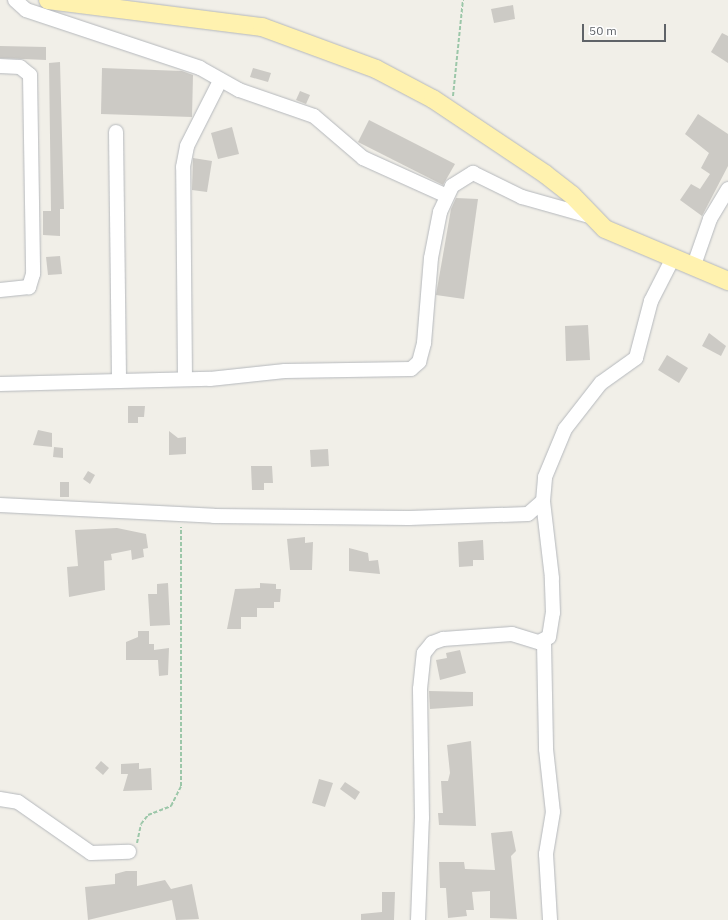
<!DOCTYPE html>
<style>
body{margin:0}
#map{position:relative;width:728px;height:920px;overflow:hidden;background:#f1efe8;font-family:"IBM Plex Sans",sans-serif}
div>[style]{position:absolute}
.building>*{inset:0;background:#cccac5}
.path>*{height:2px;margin-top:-1px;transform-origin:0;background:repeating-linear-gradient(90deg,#9cc7a9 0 4px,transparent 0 6px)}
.roads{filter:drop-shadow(0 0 1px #b5b8bc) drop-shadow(0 0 1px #b5b8bc)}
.minor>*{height:14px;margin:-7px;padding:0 7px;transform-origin:7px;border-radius:7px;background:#fff}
.major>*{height:18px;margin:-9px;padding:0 9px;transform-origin:9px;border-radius:9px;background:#fff2af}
span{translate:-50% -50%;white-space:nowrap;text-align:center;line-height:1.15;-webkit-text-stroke:3px #fff;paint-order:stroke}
.scale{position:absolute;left:582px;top:24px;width:84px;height:18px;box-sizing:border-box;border:2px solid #5f6368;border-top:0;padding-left:5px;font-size:12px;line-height:14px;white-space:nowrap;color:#5f6368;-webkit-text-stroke:3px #fff;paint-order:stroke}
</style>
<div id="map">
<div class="building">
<i style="clip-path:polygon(513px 5px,515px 19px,494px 23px,491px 9px)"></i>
<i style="clip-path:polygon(722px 33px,728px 36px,728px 63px,711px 52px)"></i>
<i style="clip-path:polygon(0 46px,46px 47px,46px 60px,0 58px)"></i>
<i style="clip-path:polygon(60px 62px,64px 209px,60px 209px,60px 236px,43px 235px,43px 211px,51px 211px,49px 63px)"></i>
<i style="clip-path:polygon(102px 68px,182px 71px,193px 75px,192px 117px,101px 114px)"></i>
<i style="clip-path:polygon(253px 68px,271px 73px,268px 82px,250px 77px)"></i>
<i style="clip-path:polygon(300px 91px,310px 95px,306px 104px,296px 100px)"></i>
<i style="clip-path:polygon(698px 114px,728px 134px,728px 166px,702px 216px,680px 200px,691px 184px,700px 189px,710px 174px,701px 168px,709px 153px,685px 134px)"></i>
<i style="clip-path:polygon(369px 120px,455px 164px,443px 185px,358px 142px)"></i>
<i style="clip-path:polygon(232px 127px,239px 154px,218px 159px,211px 133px)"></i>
<i style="clip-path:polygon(193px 158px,212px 161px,207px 192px,192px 190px)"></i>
<i style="clip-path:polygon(456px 198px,478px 199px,464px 299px,436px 295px,451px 209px)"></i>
<i style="clip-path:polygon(60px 256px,62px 274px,48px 275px,46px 257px)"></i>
<i style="clip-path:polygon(588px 325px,590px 360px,566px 361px,565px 326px)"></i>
<i style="clip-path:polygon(709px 333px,726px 346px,721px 356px,702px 346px)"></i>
<i style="clip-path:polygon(667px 355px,688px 368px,679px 383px,658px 370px)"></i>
<i style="clip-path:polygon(128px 406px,145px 406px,144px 417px,138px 417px,138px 423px,128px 423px)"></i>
<i style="clip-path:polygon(38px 430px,52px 433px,52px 447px,33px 445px)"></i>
<i style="clip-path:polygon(169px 431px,178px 438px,186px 437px,186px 454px,169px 455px)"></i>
<i style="clip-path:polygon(54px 447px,63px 448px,63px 458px,53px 457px)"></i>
<i style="clip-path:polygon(328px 449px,329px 466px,311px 467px,310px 450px)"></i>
<i style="clip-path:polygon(251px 466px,272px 466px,273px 483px,264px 483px,264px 490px,252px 490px)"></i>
<i style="clip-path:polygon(88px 471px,95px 475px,90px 484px,83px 479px)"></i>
<i style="clip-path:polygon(60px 482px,69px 482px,69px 497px,60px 497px)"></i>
<i style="clip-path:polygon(117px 528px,146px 534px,148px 548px,143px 549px,144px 557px,132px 560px,131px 550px,111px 554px,112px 560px,104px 561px,105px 590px,69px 597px,67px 567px,78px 566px,75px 530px)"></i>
<i style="clip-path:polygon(305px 537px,305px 543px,313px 542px,312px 570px,290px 570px,287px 539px)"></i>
<i style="clip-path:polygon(483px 540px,484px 560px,473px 560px,473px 566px,459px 567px,458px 542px)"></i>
<i style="clip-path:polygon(349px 548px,368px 553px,369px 561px,378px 560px,380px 574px,349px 571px)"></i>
<i style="clip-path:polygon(168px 583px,170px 625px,150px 626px,148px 594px,157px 594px,157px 584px)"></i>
<i style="clip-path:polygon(260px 583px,276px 584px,276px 589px,281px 589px,280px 602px,274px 602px,274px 608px,257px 608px,257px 617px,241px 617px,241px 629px,227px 629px,235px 589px,260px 588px)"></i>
<i style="clip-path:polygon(138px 631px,149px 631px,149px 644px,154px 644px,154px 650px,169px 648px,168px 675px,159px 676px,158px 660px,126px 660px,126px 642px,138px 637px)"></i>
<i style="clip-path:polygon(460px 650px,466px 673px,440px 680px,436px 660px,447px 658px,446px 653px)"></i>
<i style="clip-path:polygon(429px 691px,473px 692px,473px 706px,430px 709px)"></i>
<i style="clip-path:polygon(471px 741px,476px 826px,439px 825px,438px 813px,443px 813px,441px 781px,448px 781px,450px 773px,447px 745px)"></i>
<i style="clip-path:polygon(101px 761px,109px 768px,103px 775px,95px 768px)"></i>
<i style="clip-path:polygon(139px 763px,139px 769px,151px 768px,152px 790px,123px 791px,128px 774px,121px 774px,121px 764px)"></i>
<i style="clip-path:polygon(319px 779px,333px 783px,325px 807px,312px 803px)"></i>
<i style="clip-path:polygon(345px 782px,360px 792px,355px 800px,340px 789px)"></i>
<i style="clip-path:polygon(512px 831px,516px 851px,511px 856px,517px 919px,490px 918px,490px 891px,472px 892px,474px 910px,466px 910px,467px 916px,448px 918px,446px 888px,440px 888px,439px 862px,464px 862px,465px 869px,495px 870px,491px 833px)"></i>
<i style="clip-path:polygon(126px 871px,137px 871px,137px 886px,165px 880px,171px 889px,192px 884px,199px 919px,176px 920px,172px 900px,88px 920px,85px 887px,115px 884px,115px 874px)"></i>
<i style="clip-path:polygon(382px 892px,395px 892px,394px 920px,361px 920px,361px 914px,382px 912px)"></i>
</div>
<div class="path">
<i style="left:453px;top:96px;width:97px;rotate:-84.1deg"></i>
<i style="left:137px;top:843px;width:19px;rotate:-78deg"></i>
<i style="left:141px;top:824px;width:11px;rotate:-52deg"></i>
<i style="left:148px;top:815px;width:25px;rotate:-21deg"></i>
<i style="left:171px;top:806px;width:22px;rotate:-63deg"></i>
<i style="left:181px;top:786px;width:259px;rotate:-90deg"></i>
</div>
<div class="roads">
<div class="minor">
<i style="left:15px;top:0;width:15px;rotate:42deg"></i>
<i style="left:26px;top:10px;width:183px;rotate:18.4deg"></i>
<i style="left:200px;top:68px;width:45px;rotate:29.4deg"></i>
<i style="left:239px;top:90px;width:79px;rotate:19.1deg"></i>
<i style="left:314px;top:116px;width:65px;rotate:40.6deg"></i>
<i style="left:363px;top:158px;width:90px;rotate:24.3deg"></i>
<i style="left:0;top:66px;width:20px;rotate:3deg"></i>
<i style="left:20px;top:67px;width:13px;rotate:39deg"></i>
<i style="left:30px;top:75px;width:199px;rotate:89.1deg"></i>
<i style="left:33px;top:274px;width:14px;rotate:107deg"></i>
<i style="left:29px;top:287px;width:29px;rotate:174deg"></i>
<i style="left:116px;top:132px;width:248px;rotate:89.3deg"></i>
<i style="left:694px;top:265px;width:49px;rotate:-70.8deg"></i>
<i style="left:710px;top:219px;width:35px;rotate:-59deg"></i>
<i style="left:185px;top:378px;width:211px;rotate:-90.5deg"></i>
<i style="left:183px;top:167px;width:21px;rotate:-79deg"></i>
<i style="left:187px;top:146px;width:73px;rotate:-63.1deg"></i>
<i style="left:0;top:384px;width:210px;rotate:-1.4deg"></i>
<i style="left:210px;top:379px;width:75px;rotate:-6.1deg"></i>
<i style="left:285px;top:371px;width:126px;rotate:-0.9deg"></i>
<i style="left:411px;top:369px;width:11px;rotate:-41deg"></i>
<i style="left:419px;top:362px;width:20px;rotate:-75deg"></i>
<i style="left:424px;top:343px;width:85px;rotate:-85.3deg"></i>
<i style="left:431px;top:258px;width:47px;rotate:-78.9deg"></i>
<i style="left:440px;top:212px;width:29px;rotate:-65deg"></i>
<i style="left:452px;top:186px;width:25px;rotate:-32deg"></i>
<i style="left:473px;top:173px;width:55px;rotate:26.1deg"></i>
<i style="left:522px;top:197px;width:70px;rotate:15.8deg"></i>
<i style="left:0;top:505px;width:214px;rotate:2.9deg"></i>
<i style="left:214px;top:516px;width:195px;rotate:0.6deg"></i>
<i style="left:409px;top:518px;width:119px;rotate:-1.9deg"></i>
<i style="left:528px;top:514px;width:20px;rotate:-41deg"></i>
<i style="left:543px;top:501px;width:24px;rotate:-85deg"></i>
<i style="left:545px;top:477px;width:52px;rotate:-67.4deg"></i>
<i style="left:565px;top:429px;width:58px;rotate:-52deg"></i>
<i style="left:601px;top:383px;width:43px;rotate:-35.5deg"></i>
<i style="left:636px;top:358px;width:59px;rotate:-75.3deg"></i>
<i style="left:651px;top:301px;width:48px;rotate:-62.9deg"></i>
<i style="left:544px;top:642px;width:107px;rotate:88.9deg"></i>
<i style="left:546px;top:749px;width:63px;rotate:83.7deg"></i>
<i style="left:553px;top:812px;width:43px;rotate:99.5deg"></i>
<i style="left:546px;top:854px;width:66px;rotate:86.5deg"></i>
<i style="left:0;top:799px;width:18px;rotate:9deg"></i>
<i style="left:18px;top:802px;width:89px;rotate:34.9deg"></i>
<i style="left:91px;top:853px;width:38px;rotate:-2deg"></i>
<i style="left:418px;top:920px;width:102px;rotate:-87.8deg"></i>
<i style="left:422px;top:818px;width:129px;rotate:-90.9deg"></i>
<i style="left:420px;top:689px;width:36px;rotate:-84deg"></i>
<i style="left:424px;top:653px;width:13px;rotate:-51deg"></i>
<i style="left:432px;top:643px;width:12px;rotate:-20deg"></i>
<i style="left:443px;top:639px;width:69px;rotate:-4.1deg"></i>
<i style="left:512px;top:634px;width:28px;rotate:17deg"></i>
<i style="left:539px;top:642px;width:11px;rotate:-27deg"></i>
<i style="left:549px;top:637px;width:24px;rotate:-81deg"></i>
<i style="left:553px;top:613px;width:35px;rotate:-92deg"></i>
<i style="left:552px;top:578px;width:78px;rotate:-96.7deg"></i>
</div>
<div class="major">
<i style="left:48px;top:0;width:216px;rotate:7.2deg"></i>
<i style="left:262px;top:27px;width:121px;rotate:20.2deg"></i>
<i style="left:376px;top:69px;width:64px;rotate:27.8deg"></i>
<i style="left:433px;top:99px;width:135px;rotate:33.8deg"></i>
<i style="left:545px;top:174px;width:34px;rotate:38deg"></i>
<i style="left:572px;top:195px;width:47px;rotate:45.9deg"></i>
<i style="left:605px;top:229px;width:134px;rotate:22.9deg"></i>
</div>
</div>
<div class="scale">50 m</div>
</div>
